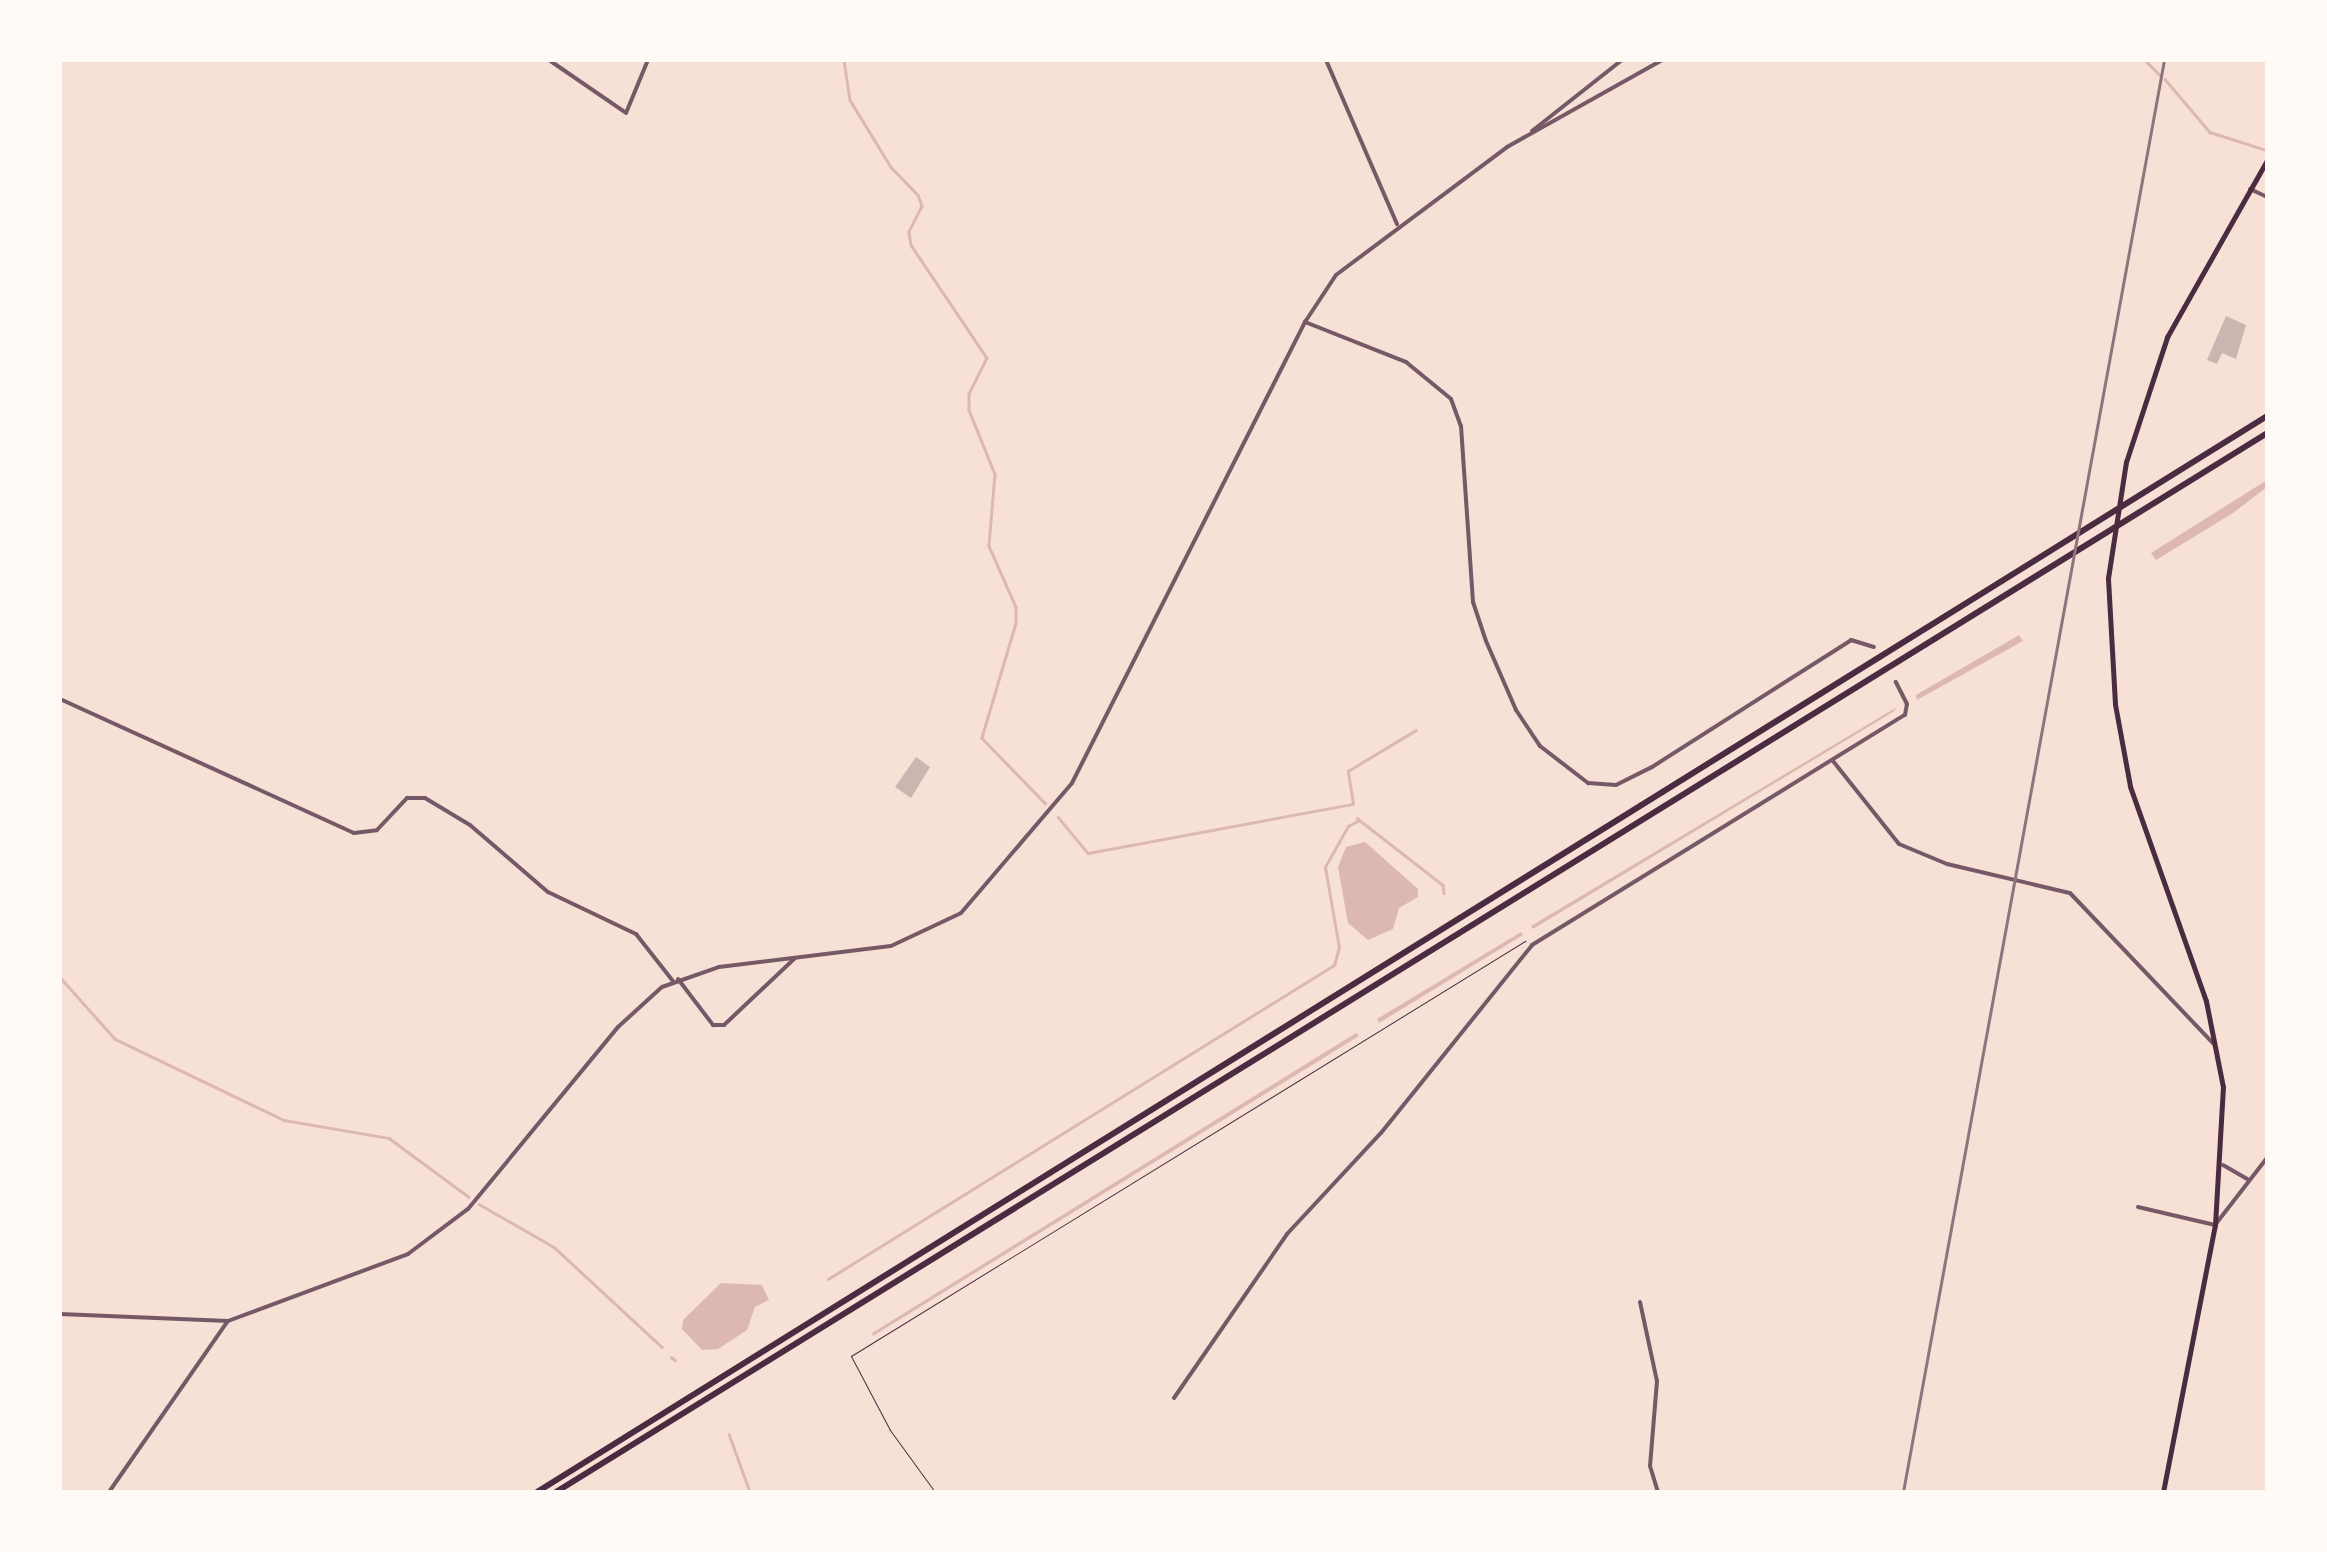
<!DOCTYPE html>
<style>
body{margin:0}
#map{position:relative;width:2327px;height:1552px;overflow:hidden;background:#f7e1d7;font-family:"Sofia Sans Condensed",sans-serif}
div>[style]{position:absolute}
.water>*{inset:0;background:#dcb8b0}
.stream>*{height:2.5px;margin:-1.25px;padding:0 1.25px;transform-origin:1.25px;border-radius:1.25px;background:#dcb8b0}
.building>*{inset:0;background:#ccb4b1}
.path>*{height:1px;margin:-0.5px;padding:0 0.5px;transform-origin:0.5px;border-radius:0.5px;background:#4a2c40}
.minor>*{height:4px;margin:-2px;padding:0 2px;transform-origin:2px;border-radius:2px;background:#755966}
.tertiary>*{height:4px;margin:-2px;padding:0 2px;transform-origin:2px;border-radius:2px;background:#755966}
.primary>*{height:5px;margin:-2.5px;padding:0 2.5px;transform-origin:2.5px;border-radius:2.5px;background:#4a2c40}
.motorway>*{height:6px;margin:-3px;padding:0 3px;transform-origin:3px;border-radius:3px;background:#4a2c40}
.rail>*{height:2.5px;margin:-1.25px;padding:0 1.25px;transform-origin:1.25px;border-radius:1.25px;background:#8f747c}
span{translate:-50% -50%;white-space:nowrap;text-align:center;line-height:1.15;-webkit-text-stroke:10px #fffaf5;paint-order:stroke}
.frame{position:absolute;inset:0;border:62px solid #fffaf5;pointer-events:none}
</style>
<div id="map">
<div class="water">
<i style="clip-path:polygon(2267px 480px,2267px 487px,2233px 513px,2156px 560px,2151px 553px)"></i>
<i style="clip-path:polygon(2019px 635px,2023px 641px,1917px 700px,1916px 695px)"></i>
<i style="clip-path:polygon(1897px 707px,1893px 712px,1533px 929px,1531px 926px)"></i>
<i style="clip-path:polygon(1365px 842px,1418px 889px,1418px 897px,1399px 908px,1393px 929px,1368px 940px,1348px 923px,1338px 867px,1346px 847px)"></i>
<i style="clip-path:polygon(1521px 932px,1523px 935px,1379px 1023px,1377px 1019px)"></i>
<i style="clip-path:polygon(1356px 1033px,1359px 1036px,873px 1336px,872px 1333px)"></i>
<i style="clip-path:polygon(721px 1283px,762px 1285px,769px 1300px,755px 1307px,747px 1330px,718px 1349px,702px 1350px,682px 1329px,683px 1320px)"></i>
</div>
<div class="stream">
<i style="left:844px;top:60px;width:40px;rotate:81.5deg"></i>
<i style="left:850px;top:100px;width:79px;rotate:58.5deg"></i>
<i style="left:891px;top:167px;width:39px;rotate:46deg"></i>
<i style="left:918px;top:195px;width:12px;rotate:70deg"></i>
<i style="left:922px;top:206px;width:29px;rotate:117deg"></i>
<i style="left:909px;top:232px;width:13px;rotate:81deg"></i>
<i style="left:911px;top:245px;width:136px;rotate:56.1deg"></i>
<i style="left:987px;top:358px;width:40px;rotate:116.6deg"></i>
<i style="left:969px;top:394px;width:16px;rotate:90deg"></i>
<i style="left:969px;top:410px;width:69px;rotate:67.9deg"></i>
<i style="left:995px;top:474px;width:72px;rotate:94.8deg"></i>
<i style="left:989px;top:546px;width:67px;rotate:66.1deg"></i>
<i style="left:1016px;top:607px;width:16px;rotate:90deg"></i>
<i style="left:1016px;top:623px;width:120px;rotate:106.5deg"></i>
<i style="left:982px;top:738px;width:91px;rotate:45.9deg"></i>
<i style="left:2145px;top:60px;width:21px;rotate:45deg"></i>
<i style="left:2165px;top:79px;width:70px;rotate:49.7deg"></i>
<i style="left:2210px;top:132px;width:59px;rotate:17.8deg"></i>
<i style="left:1058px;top:817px;width:47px;rotate:50.2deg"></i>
<i style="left:1088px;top:853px;width:269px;rotate:-10.5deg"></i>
<i style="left:1353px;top:804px;width:33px;rotate:-99deg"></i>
<i style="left:1348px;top:771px;width:79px;rotate:-31.1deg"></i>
<i style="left:1357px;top:818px;width:109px;rotate:37.9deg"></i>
<i style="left:1443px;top:885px;width:8px;rotate:83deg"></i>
<i style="left:60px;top:977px;width:83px;rotate:48.4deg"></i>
<i style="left:115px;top:1039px;width:187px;rotate:25.6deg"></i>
<i style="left:284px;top:1120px;width:107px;rotate:9.7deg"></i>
<i style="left:389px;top:1138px;width:99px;rotate:36.4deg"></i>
<i style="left:479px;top:1204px;width:86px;rotate:29.8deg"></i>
<i style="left:554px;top:1247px;width:147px;rotate:42.8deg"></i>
<i style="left:828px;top:1279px;width:596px;rotate:-31.82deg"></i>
<i style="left:1334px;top:965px;width:18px;rotate:-74deg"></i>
<i style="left:1339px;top:948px;width:82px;rotate:-99.8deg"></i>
<i style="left:1325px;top:867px;width:47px;rotate:-60.7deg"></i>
<i style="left:1348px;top:826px;width:11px;rotate:-27deg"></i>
<i style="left:671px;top:1357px;width:5px;rotate:37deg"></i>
<i style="left:729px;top:1434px;width:62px;rotate:70.1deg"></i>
</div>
<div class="building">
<i style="clip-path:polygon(2226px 316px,2246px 325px,2236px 359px,2222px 353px,2217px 364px,2207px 360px)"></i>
<i style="clip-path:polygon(916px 757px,930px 767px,911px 798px,895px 787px)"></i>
</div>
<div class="path">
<i style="left:935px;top:1492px;width:77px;rotate:-126deg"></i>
<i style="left:890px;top:1430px;width:84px;rotate:-117.8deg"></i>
<i style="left:851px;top:1356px;width:792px;rotate:-31.62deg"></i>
</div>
<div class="minor">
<i style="left:549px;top:60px;width:93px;rotate:34.5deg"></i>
<i style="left:626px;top:113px;width:57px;rotate:-67.5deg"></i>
<i style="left:1532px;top:131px;width:115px;rotate:-38.3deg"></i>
<i style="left:2250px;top:189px;width:19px;rotate:25deg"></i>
<i style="left:1305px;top:322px;width:109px;rotate:21.6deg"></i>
<i style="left:1406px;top:362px;width:58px;rotate:39.4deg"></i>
<i style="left:1451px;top:399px;width:29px;rotate:70deg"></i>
<i style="left:1461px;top:426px;width:176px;rotate:86.1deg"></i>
<i style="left:1473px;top:602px;width:41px;rotate:71.6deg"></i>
<i style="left:1486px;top:641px;width:75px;rotate:66.5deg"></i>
<i style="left:1516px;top:710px;width:43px;rotate:56.3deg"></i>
<i style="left:1540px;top:746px;width:61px;rotate:37.6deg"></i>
<i style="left:1588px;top:783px;width:28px;rotate:4deg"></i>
<i style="left:1616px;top:785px;width:40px;rotate:-26.6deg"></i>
<i style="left:1652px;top:767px;width:236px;rotate:-32.5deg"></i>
<i style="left:1851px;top:640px;width:24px;rotate:17deg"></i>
<i style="left:60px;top:699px;width:323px;rotate:24.5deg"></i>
<i style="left:354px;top:833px;width:23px;rotate:-7deg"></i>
<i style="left:377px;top:830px;width:44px;rotate:-46.8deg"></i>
<i style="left:407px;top:798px;width:18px"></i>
<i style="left:425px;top:798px;width:52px;rotate:31deg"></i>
<i style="left:470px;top:825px;width:103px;rotate:40.7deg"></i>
<i style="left:548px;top:892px;width:98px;rotate:25.5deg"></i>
<i style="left:636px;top:934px;width:60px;rotate:51.8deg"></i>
<i style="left:1833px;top:761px;width:106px;rotate:51.5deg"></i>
<i style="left:1899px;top:844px;width:52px;rotate:22.6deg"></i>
<i style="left:1947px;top:864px;width:126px;rotate:13.3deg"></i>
<i style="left:2070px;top:893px;width:210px;rotate:46.4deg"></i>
<i style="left:678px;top:979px;width:58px;rotate:52.7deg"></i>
<i style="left:713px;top:1025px;width:11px"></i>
<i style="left:724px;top:1025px;width:98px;rotate:-43.3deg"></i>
<i style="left:2138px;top:1207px;width:79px;rotate:13.2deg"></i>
<i style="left:1640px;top:1302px;width:81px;rotate:77.9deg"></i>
<i style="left:1657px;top:1381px;width:85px;rotate:94.7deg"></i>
<i style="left:1650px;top:1466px;width:27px;rotate:73deg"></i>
<i style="left:1174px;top:1398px;width:199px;rotate:-55.4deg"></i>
<i style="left:1287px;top:1234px;width:138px;rotate:-47.1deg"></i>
<i style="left:1381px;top:1133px;width:241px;rotate:-51.2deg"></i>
<i style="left:1532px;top:945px;width:438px;rotate:-31.7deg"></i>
<i style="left:1905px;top:715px;width:11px;rotate:-80deg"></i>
<i style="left:1907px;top:704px;width:25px;rotate:-117deg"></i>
<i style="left:109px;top:1492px;width:208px;rotate:-55.2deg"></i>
</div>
<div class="tertiary">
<i style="left:1326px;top:60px;width:179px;rotate:66.6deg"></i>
<i style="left:2223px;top:1165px;width:28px;rotate:30deg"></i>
<i style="left:2215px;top:1225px;width:85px;rotate:-52.2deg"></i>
<i style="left:60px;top:1314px;width:168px;rotate:2.4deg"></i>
<i style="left:228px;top:1321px;width:192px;rotate:-20.4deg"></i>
<i style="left:408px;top:1254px;width:75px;rotate:-36.9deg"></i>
<i style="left:468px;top:1209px;width:236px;rotate:-50.5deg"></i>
<i style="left:618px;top:1027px;width:59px;rotate:-42.3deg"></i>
<i style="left:662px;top:987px;width:60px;rotate:-19.3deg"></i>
<i style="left:719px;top:967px;width:173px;rotate:-7deg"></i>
<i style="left:891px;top:946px;width:77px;rotate:-25.2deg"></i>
<i style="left:961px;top:913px;width:171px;rotate:-49.5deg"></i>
<i style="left:1072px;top:783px;width:517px;rotate:-63.19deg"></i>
<i style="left:1305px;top:322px;width:56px;rotate:-56.6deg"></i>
<i style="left:1336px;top:275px;width:214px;rotate:-36.8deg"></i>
<i style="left:1507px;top:147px;width:178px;rotate:-29.3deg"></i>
</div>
<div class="primary">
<i style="left:2163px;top:1492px;width:272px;rotate:-79deg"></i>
<i style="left:2215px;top:1225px;width:138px;rotate:-86.7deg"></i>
<i style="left:2223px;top:1087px;width:88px;rotate:-101.2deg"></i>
<i style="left:2206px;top:1001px;width:228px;rotate:-109.5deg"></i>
<i style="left:2130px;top:786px;width:83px;rotate:-100.4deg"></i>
<i style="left:2115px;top:704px;width:126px;rotate:-93.2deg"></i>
<i style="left:2108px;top:578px;width:117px;rotate:-81.2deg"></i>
<i style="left:2126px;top:462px;width:132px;rotate:-71.8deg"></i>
<i style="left:2167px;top:337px;width:203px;rotate:-60.5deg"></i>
</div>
<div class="motorway">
<i style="left:537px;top:1492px;width:2037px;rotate:-31.88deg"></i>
<i style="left:556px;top:1492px;width:2012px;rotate:-31.75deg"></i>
</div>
<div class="rail">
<i style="left:1903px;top:1492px;width:1456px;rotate:-79.67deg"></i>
</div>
<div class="frame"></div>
</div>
